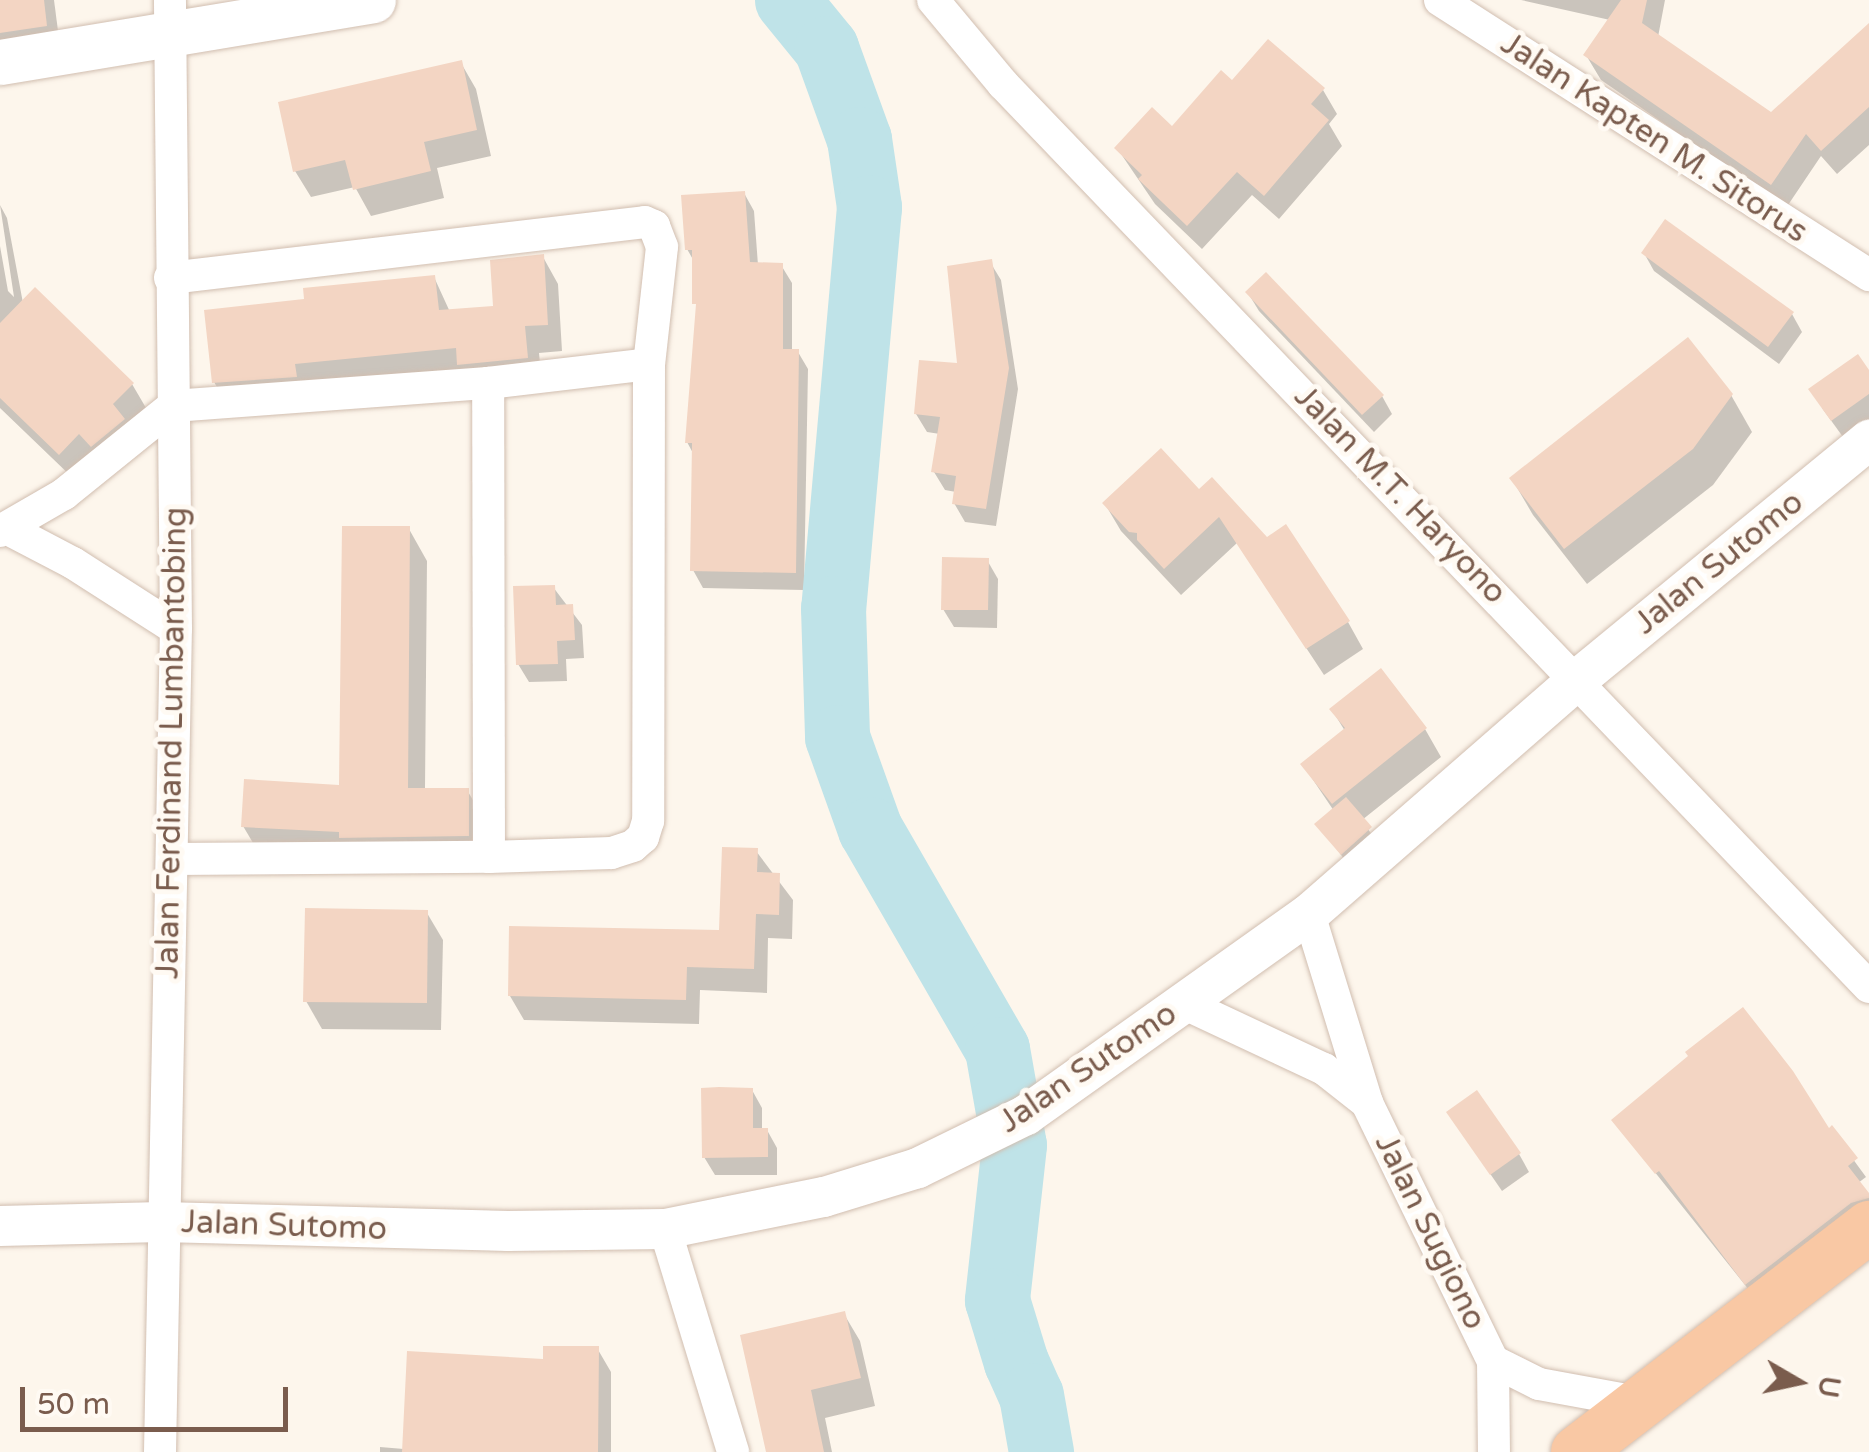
<!DOCTYPE html>
<style>
body{margin:0}
#map{position:relative;width:1869px;height:1452px;overflow:hidden;background:#fdf6ec;font-family:"Varela Round",sans-serif}
div>[style]{position:absolute}
.shadow>*{inset:0;background:#0003}
.river>*{height:65px;margin:-32.5px;padding:0 32.5px;transform-origin:32.5px;border-radius:32.5px;background:#bfe3e8}
.building>*{inset:0;background:#f3d5c3}
.roads{filter:drop-shadow(0 0 2px #d1beb0) drop-shadow(0 0 2px #d1beb0)}
.minor>*{height:32px;margin:-16px;padding:0 16px;transform-origin:16px;border-radius:16px;background:#fff}
.tertiary>*{height:40px;margin:-20px;padding:0 20px;transform-origin:20px;border-radius:20px;background:#fff}
.secondary>*{height:45px;margin:-22.5px;padding:0 22.5px;transform-origin:22.5px;border-radius:22.5px;background:#fff}
.trunk>*{height:52px;margin:-26px;padding:0 26px;transform-origin:26px;border-radius:26px;background:#f9c8a4}
span{translate:-50% -50%;white-space:nowrap;text-align:center;line-height:1.15;-webkit-text-stroke:10px #fffaf3;paint-order:stroke}
.street-label{font-size:32px;color:#7a5c4d}
.north{position:absolute;left:1749px;top:1332px;width:100px;height:100px;-webkit-text-stroke:8px #fffaf3;paint-order:stroke;rotate:99deg;font-size:28px;font-weight:700;line-height:40px;text-align:center;color:#7a5c4d}
.north::after{content:'';display:block;margin:auto;width:35px;height:45px;background:#7a5c4d;clip-path:polygon(50% 0,100% 100%,50% 72%,0 100%)}
.scale{position:absolute;left:20px;top:1387px;width:268px;height:45px;box-sizing:border-box;border:5px solid #7a5c4d;border-top:0;padding-left:12px;font-size:30px;line-height:35px;white-space:nowrap;color:#7a5c4d;-webkit-text-stroke:8px #fffaf3;paint-order:stroke}
</style>
<div id="map">
<div class="shadow">
<i style="clip-path:polygon(0 0,54px 0,61px 54px,0 63px)"></i>
<i style="clip-path:polygon(1521px 0,1665px 0,1658px 37px,1771px 116px,1869px 26px,1869px 145px,1837px 174px,1821px 156px,1786px 208px,1601px 80px,1586px 55px,1610px 20px)"></i>
<i style="clip-path:polygon(461px 63px,476px 89px,491px 156px,437px 168px,444px 198px,371px 216px,355px 187px,311px 197px,295px 171px)"></i>
<i style="clip-path:polygon(1323px 90px,1337px 114px,1329px 124px,1342px 146px,1279px 219px,1252px 195px,1202px 249px,1155px 204px,1117px 148px)"></i>
<i style="clip-path:polygon(744px 193px,754px 211px,758px 265px,781px 265px,792px 283px,792px 351px,798px 352px,808px 369px,804px 590px,703px 588px,693px 570px,694px 455px,687px 442px,698px 309px,695px 263px,687px 249px)"></i>
<i style="clip-path:polygon(0 205px,7px 218px,23px 303px,132px 384px,149px 413px,77px 482px,0 408px,0 246px,8px 291px,14px 297px)"></i>
<i style="clip-path:polygon(1644px 253px,1792px 314px,1802px 332px,1779px 364px,1654px 271px)"></i>
<i style="clip-path:polygon(543px 257px,558px 284px,562px 351px,539px 353px,542px 385px,230px 409px,214px 382px,307px 302px,434px 277px,450px 312px,495px 308px)"></i>
<i style="clip-path:polygon(990px 262px,1001px 280px,1018px 389px,996px 526px,965px 522px,954px 503px,956px 492px,945px 490px,934px 472px,940px 434px,927px 432px,916px 414px,959px 366px)"></i>
<i style="clip-path:polygon(1248px 293px,1382px 396px,1392px 414px,1374px 432px,1259px 311px)"></i>
<i style="clip-path:polygon(1869px 374px,1869px 419px,1843px 437px,1822px 408px)"></i>
<i style="clip-path:polygon(1731px 395px,1752px 432px,1713px 485px,1587px 584px,1533px 515px,1512px 479px)"></i>
<i style="clip-path:polygon(1199px 493px,1348px 622px,1363px 649px,1324px 675px,1237px 543px,1181px 595px,1121px 531px,1105px 504px)"></i>
<i style="clip-path:polygon(409px 529px,427px 561px,425px 790px,467px 790px,486px 822px,486px 867px,262px 858px,243px 826px,342px 788px)"></i>
<i style="clip-path:polygon(987px 560px,998px 579px,997px 628px,954px 627px,943px 609px)"></i>
<i style="clip-path:polygon(553px 587px,582px 625px,584px 658px,566px 659px,567px 681px,529px 682px,518px 664px)"></i>
<i style="clip-path:polygon(1332px 710px,1425px 729px,1441px 757px,1362px 820px,1380px 847px,1353px 871px,1318px 824px,1334px 811px,1303px 765px,1345px 731px)"></i>
<i style="clip-path:polygon(756px 851px,793px 900px,792px 939px,768px 938px,767px 993px,700px 990px,699px 1024px,524px 1020px,510px 996px,722px 933px)"></i>
<i style="clip-path:polygon(427px 913px,443px 940px,441px 1030px,322px 1029px,306px 1001px)"></i>
<i style="clip-path:polygon(752px 1090px,762px 1108px,762px 1130px,767px 1130px,777px 1148px,777px 1175px,715px 1175px,704px 1157px)"></i>
<i style="clip-path:polygon(1614px 1121px,1831px 1129px,1866px 1177px,1858px 1183px,1869px 1197px,1869px 1218px,1757px 1300px)"></i>
<i style="clip-path:polygon(1460px 1130px,1519px 1154px,1529px 1172px,1502px 1191px)"></i>
<i style="clip-path:polygon(844px 1314px,860px 1341px,875px 1406px,825px 1418px,832px 1452px,769px 1452px)"></i>
<i style="clip-path:polygon(597px 1348px,611px 1372px,611px 1452px,380px 1452px,380px 1447px,404px 1449px,545px 1362px)"></i>
</div>
<div class="river">
<i style="left:787px;top:0;width:62px;rotate:50.9deg"></i>
<i style="left:826px;top:48px;width:97px;rotate:70.1deg"></i>
<i style="left:859px;top:139px;width:69px;rotate:81.6deg"></i>
<i style="left:869px;top:207px;width:403px;rotate:95.1deg"></i>
<i style="left:833px;top:608px;width:129px;rotate:88.2deg"></i>
<i style="left:837px;top:737px;width:98px;rotate:70.3deg"></i>
<i style="left:870px;top:829px;width:254px;rotate:60deg"></i>
<i style="left:997px;top:1049px;width:97px;rotate:80deg"></i>
<i style="left:1014px;top:1145px;width:156px;rotate:96.3deg"></i>
<i style="left:997px;top:1300px;width:65px;rotate:73deg"></i>
<i style="left:1016px;top:1362px;width:36px;rotate:66deg"></i>
<i style="left:1031px;top:1395px;width:58px;rotate:80deg"></i>
</div>
<div class="building">
<i style="clip-path:polygon(0 0,44px 0,47px 26px,0 33px)"></i>
<i style="clip-path:polygon(1621px 0,1647px 0,1642px 23px,1771px 112px,1869px 23px,1869px 107px,1821px 151px,1806px 134px,1771px 185px,1583px 55px)"></i>
<i style="clip-path:polygon(1268px 39px,1325px 88px,1311px 104px,1329px 120px,1264px 196px,1237px 172px,1187px 226px,1138px 179px,1142px 175px,1114px 148px,1152px 107px,1172px 126px,1221px 70px,1232px 80px)"></i>
<i style="clip-path:polygon(462px 60px,477px 130px,424px 142px,431px 171px,353px 190px,345px 160px,293px 172px,278px 102px)"></i>
<i style="clip-path:polygon(745px 191px,750px 262px,783px 263px,783px 349px,799px 349px,796px 573px,690px 571px,692px 443px,685px 443px,696px 304px,692px 304px,692px 250px,685px 250px,681px 195px)"></i>
<i style="clip-path:polygon(1665px 219px,1794px 312px,1768px 347px,1641px 253px)"></i>
<i style="clip-path:polygon(544px 254px,548px 325px,525px 326px,528px 358px,457px 365px,456px 348px,295px 364px,297px 377px,212px 383px,204px 310px,304px 299px,303px 288px,435px 275px,439px 310px,493px 306px,490px 260px)"></i>
<i style="clip-path:polygon(992px 259px,1009px 368px,986px 509px,952px 504px,956px 476px,931px 472px,940px 417px,914px 414px,919px 360px,957px 363px,947px 266px)"></i>
<i style="clip-path:polygon(1266px 272px,1384px 395px,1362px 415px,1245px 292px)"></i>
<i style="clip-path:polygon(35px 287px,134px 383px,113px 404px,125px 419px,91px 447px,79px 434px,59px 455px,0 398px,0 323px)"></i>
<i style="clip-path:polygon(1688px 337px,1733px 394px,1693px 449px,1564px 549px,1509px 478px)"></i>
<i style="clip-path:polygon(1858px 354px,1869px 370px,1869px 394px,1831px 421px,1808px 389px)"></i>
<i style="clip-path:polygon(1161px 448px,1199px 489px,1212px 477px,1267px 537px,1286px 524px,1350px 621px,1306px 649px,1219px 517px,1164px 569px,1137px 540px,1137px 533px,1129px 532px,1102px 503px)"></i>
<i style="clip-path:polygon(342px 526px,410px 526px,408px 788px,469px 788px,469px 836px,339px 838px,339px 832px,241px 827px,244px 779px,339px 785px)"></i>
<i style="clip-path:polygon(942px 557px,989px 558px,988px 610px,941px 610px)"></i>
<i style="clip-path:polygon(555px 585px,556px 605px,573px 604px,575px 640px,557px 641px,558px 664px,516px 665px,513px 586px)"></i>
<i style="clip-path:polygon(1381px 668px,1427px 728px,1332px 804px,1300px 764px,1345px 728px,1329px 709px)"></i>
<i style="clip-path:polygon(1346px 797px,1372px 827px,1341px 855px,1314px 824px)"></i>
<i style="clip-path:polygon(722px 847px,758px 848px,757px 872px,780px 873px,779px 915px,756px 914px,754px 969px,687px 967px,686px 1000px,508px 996px,509px 926px,719px 930px)"></i>
<i style="clip-path:polygon(305px 908px,428px 910px,427px 1003px,303px 1002px)"></i>
<i style="clip-path:polygon(1743px 1007px,1793px 1071px,1829px 1128px,1832px 1125px,1858px 1158px,1848px 1166px,1869px 1193px,1869px 1198px,1851px 1203px,1745px 1285px,1659px 1171px,1655px 1174px,1611px 1120px,1688px 1056px,1685px 1052px)"></i>
<i style="clip-path:polygon(719px 1087px,753px 1088px,753px 1128px,768px 1128px,768px 1157px,702px 1158px,701px 1088px)"></i>
<i style="clip-path:polygon(1477px 1090px,1521px 1153px,1490px 1175px,1446px 1112px)"></i>
<i style="clip-path:polygon(845px 1311px,861px 1378px,811px 1390px,824px 1452px,766px 1452px,740px 1335px)"></i>
<i style="clip-path:polygon(543px 1346px,599px 1346px,598px 1452px,402px 1452px,407px 1351px,543px 1359px)"></i>
</div>
<div class="roads">
<div class="minor">
<i style="left:933px;top:0;width:109px;rotate:50.2deg"></i>
<i style="left:1003px;top:84px;width:1251px;rotate:46.2deg"></i>
<i style="left:1440px;top:0;width:510px;rotate:32.66deg"></i>
<i style="left:170px;top:278px;width:478px;rotate:-6.7deg"></i>
<i style="left:645px;top:222px;width:10px;rotate:24deg"></i>
<i style="left:654px;top:226px;width:22px;rotate:69deg"></i>
<i style="left:662px;top:247px;width:118px;rotate:96.3deg"></i>
<i style="left:8px;top:529px;width:73px;rotate:27.6deg"></i>
<i style="left:73px;top:563px;width:122px;rotate:32.7deg"></i>
<i style="left:0;top:531px;width:74px;rotate:-30deg"></i>
<i style="left:64px;top:494px;width:140px;rotate:-38.9deg"></i>
<i style="left:173px;top:406px;width:316px;rotate:-4.2deg"></i>
<i style="left:488px;top:383px;width:162px;rotate:-6.7deg"></i>
<i style="left:649px;top:364px;width:457px;rotate:90.1deg"></i>
<i style="left:648px;top:821px;width:17px;rotate:107deg"></i>
<i style="left:643px;top:837px;width:13px;rotate:138deg"></i>
<i style="left:633px;top:846px;width:23px;rotate:162deg"></i>
<i style="left:611px;top:853px;width:122px;rotate:178.1deg"></i>
<i style="left:173px;top:859px;width:316px;rotate:-0.4deg"></i>
<i style="left:489px;top:857px;width:474px;rotate:-90.1deg"></i>
<i style="left:1309px;top:914px;width:198px;rotate:72.9deg"></i>
<i style="left:1367px;top:1103px;width:287px;rotate:64deg"></i>
<i style="left:1493px;top:1361px;width:91px;rotate:89.4deg"></i>
<i style="left:1183px;top:1003px;width:156px;rotate:25.1deg"></i>
<i style="left:1324px;top:1069px;width:55px;rotate:38.3deg"></i>
<i style="left:665px;top:1229px;width:233px;rotate:73deg"></i>
<i style="left:1493px;top:1361px;width:51px;rotate:26.6deg"></i>
<i style="left:1539px;top:1384px;width:100px;rotate:10.4deg"></i>
<i style="left:160px;top:1452px;width:823px;rotate:-88.89deg"></i>
<i style="left:176px;top:629px;width:629px;rotate:-90.55deg"></i>
</div>
<div class="tertiary">
<i style="left:0;top:1226px;width:162px;rotate:-1.4deg"></i>
<i style="left:162px;top:1222px;width:346px;rotate:1.5deg"></i>
<i style="left:508px;top:1231px;width:157px;rotate:-0.7deg"></i>
<i style="left:665px;top:1229px;width:162px;rotate:-11.4deg"></i>
<i style="left:824px;top:1197px;width:98px;rotate:-17.1deg"></i>
<i style="left:918px;top:1168px;width:120px;rotate:-26.1deg"></i>
<i style="left:1026px;top:1115px;width:347px;rotate:-35.4deg"></i>
<i style="left:1309px;top:914px;width:357px;rotate:-41.1deg"></i>
<i style="left:1578px;top:679px;width:377px;rotate:-39.4deg"></i>
</div>
<div class="secondary">
<i style="left:0;top:62px;width:378px;rotate:-9.4deg"></i>
</div>
<div class="trunk">
<i style="left:1577px;top:1452px;width:369px;rotate:-37.6deg"></i>
</div>
</div>
<div class="street-label">
<span style="left:1654px;top:138px;rotate:33deg">Jalan Kapten M. Sitorus</span>
<span style="left:1400px;top:495px;rotate:46deg">Jalan M.T. Haryono</span>
<span style="left:1719px;top:563px;rotate:-39deg">Jalan Sutomo</span>
<span style="left:172px;top:743px;rotate:-89deg">Jalan Ferdinand Lumbantobing</span>
<span style="left:1088px;top:1068px;rotate:-34deg">Jalan Sutomo</span>
<span style="left:284px;top:1226px;rotate:2deg">Jalan Sutomo</span>
<span style="left:1430px;top:1232px;rotate:64deg">Jalan Sugiono</span>
</div>
<div class="north">U</div>
<div class="scale">50 m</div>
</div>
